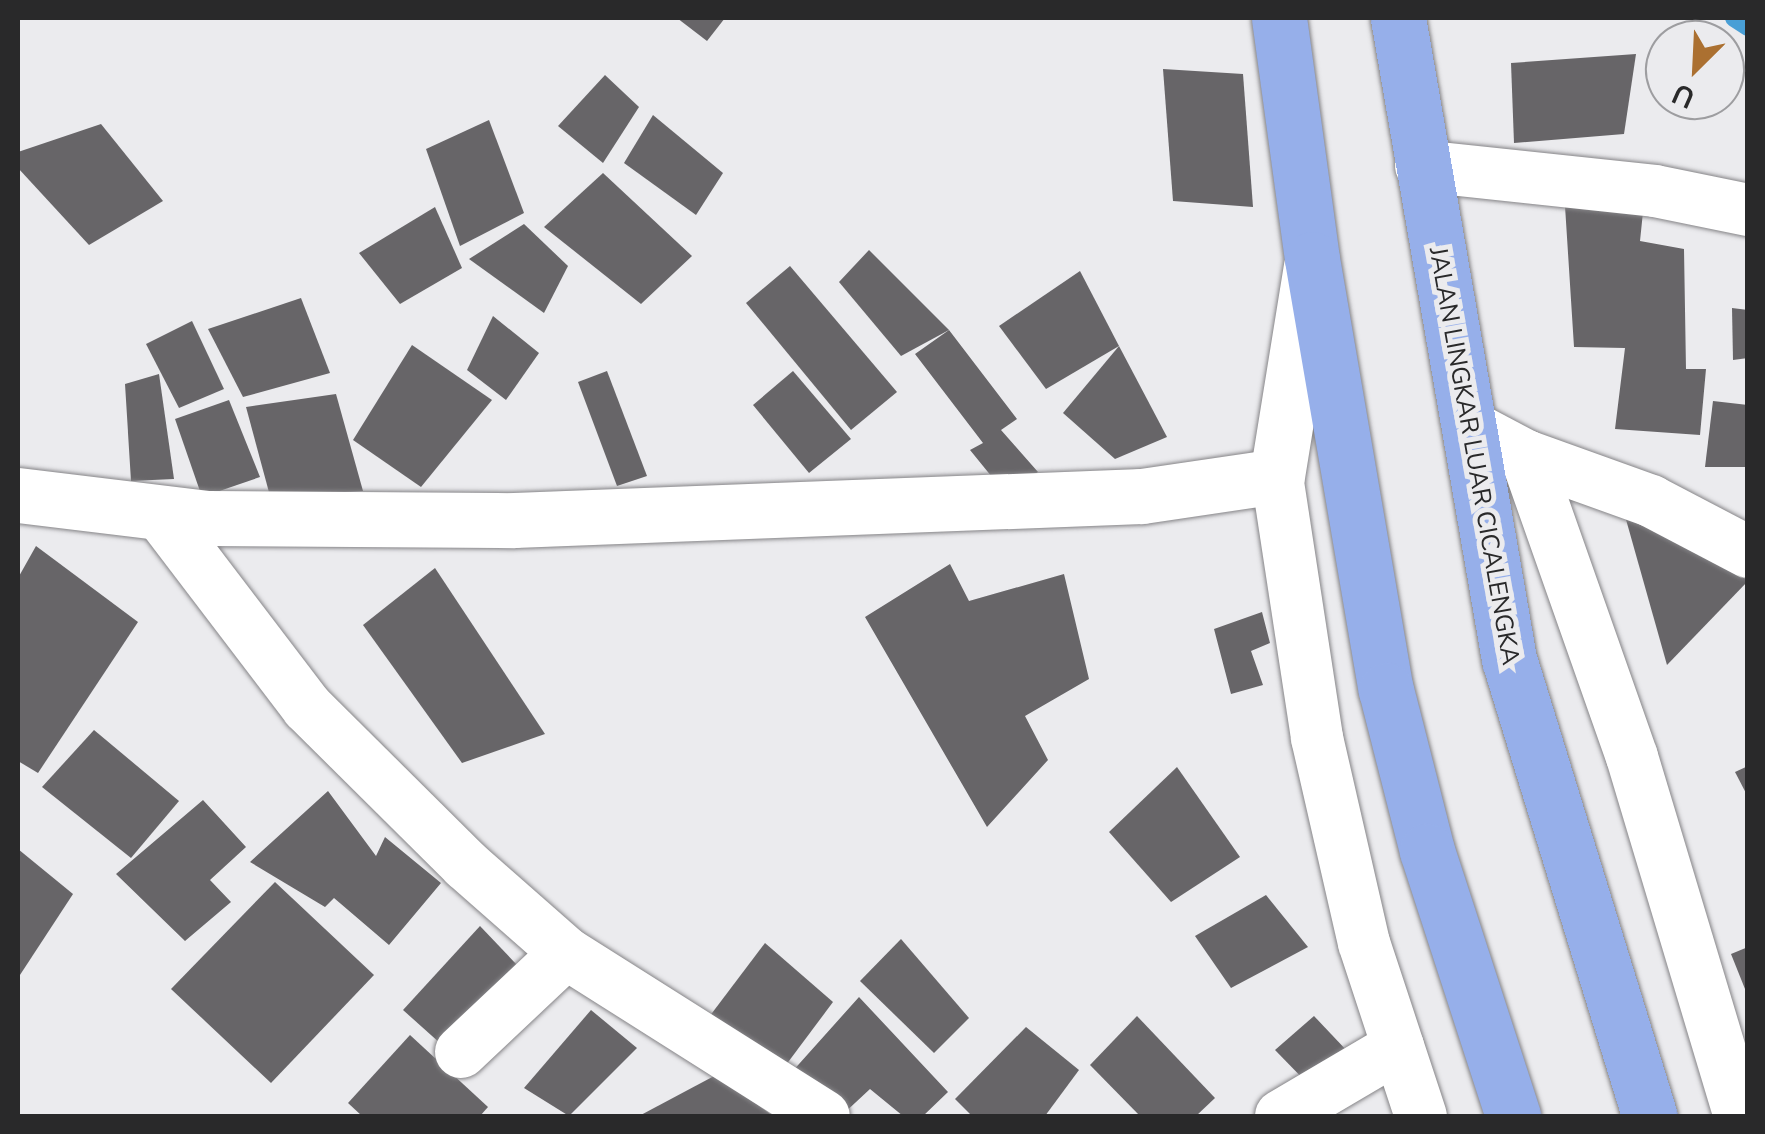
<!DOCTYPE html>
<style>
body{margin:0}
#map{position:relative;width:1765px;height:1134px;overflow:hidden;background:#ebebee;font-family:"Nunito Sans",sans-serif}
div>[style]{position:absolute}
.stream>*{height:18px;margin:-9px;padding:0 9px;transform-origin:9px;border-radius:9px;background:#499fd6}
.building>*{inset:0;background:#676568}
.roads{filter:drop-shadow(0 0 2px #858487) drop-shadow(0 0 2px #858487)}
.minor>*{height:52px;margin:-26px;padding:0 26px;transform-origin:26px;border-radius:26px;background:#fff}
.tertiary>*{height:55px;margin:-27.5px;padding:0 27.5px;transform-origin:27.5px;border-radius:27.5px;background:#fff}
.trunk>*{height:55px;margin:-27.5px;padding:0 27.5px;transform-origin:27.5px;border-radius:27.5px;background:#96afea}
span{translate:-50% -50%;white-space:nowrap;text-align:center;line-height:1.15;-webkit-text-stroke:10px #ebebee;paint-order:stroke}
.street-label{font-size:25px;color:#29292a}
.frame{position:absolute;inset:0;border:20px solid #29292a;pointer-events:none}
.north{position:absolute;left:1645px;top:20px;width:100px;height:100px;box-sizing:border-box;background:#ebebee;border:2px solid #9d9da0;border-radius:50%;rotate:204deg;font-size:28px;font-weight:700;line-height:40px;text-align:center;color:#29292a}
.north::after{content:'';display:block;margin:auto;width:35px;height:45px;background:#ab7031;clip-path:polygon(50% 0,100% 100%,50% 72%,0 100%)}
</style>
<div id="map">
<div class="stream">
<i style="left:1734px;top:18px;width:17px;rotate:33deg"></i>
</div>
<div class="building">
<i style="clip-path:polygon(677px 18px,725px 18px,707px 41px)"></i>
<i style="clip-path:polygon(1636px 54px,1624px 134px,1514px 143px,1511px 63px)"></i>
<i style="clip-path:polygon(1163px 69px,1243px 74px,1253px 207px,1173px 201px)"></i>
<i style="clip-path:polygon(605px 75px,639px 107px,603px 163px,558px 126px)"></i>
<i style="clip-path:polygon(653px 115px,723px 173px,696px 215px,624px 163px)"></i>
<i style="clip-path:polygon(489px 120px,524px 213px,460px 246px,426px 149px)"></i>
<i style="clip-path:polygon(101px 124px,163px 201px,89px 245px,18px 168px,18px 152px)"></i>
<i style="clip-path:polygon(603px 173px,692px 256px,641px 304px,544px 227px)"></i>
<i style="clip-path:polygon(1565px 206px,1643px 212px,1640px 241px,1684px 249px,1686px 369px,1706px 369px,1700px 435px,1615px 429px,1625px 348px,1574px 347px)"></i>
<i style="clip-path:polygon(435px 207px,462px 268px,400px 304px,359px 253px)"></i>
<i style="clip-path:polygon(524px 224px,568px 266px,544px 313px,469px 259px)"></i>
<i style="clip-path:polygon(869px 250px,949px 330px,901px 356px,839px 282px)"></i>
<i style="clip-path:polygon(790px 266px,897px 392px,851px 430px,746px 303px)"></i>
<i style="clip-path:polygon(1080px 271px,1119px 346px,1046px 389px,999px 326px)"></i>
<i style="clip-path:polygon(301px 298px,330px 373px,243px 397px,208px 329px)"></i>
<i style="clip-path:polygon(1732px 308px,1748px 310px,1748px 358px,1733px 360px)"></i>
<i style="clip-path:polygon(493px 316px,539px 353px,506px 400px,467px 370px)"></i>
<i style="clip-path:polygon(192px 321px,224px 389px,179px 408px,146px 344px)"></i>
<i style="clip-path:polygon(949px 330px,1017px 419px,1001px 430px,1038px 472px,1005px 493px,970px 450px,983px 443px,915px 354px)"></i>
<i style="clip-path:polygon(412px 345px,492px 400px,421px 487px,353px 440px)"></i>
<i style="clip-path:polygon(1119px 346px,1167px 437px,1115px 459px,1063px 413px)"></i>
<i style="clip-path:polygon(607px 371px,647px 476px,617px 486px,578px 382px)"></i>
<i style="clip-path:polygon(793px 371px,851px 439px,809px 473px,753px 405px)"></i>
<i style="clip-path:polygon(159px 374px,174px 479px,131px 481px,125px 384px)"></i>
<i style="clip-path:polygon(336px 394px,363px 491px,270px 496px,246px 407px)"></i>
<i style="clip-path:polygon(229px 400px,260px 477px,202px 497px,175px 419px)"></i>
<i style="clip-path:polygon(1713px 401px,1748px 405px,1748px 467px,1705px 467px)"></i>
<i style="clip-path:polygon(1625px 516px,1748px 559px,1748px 581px,1667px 665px)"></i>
<i style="clip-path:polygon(36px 546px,138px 622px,38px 773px,18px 761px,18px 578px)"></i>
<i style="clip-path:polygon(950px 564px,969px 601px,1064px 574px,1089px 679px,1025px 716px,1048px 760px,987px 827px,865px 617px)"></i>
<i style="clip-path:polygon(435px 568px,545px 734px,462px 763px,363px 625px)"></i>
<i style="clip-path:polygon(1262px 612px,1270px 643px,1251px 651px,1263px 685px,1231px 694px,1214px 629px)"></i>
<i style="clip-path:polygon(94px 730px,179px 801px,131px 858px,42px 787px)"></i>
<i style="clip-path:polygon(1748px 766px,1748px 797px,1735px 772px)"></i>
<i style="clip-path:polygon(1177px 767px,1240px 857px,1171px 902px,1109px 832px)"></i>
<i style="clip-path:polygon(328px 791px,376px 856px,385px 837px,441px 883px,389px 945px,334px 898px,325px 907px,250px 862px)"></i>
<i style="clip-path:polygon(203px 800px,246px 847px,210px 880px,231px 902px,185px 941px,116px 874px)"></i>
<i style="clip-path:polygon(18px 849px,73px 894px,18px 978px)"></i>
<i style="clip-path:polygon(275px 882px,374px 975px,271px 1083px,171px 989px)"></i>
<i style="clip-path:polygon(1266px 895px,1308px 947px,1231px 988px,1195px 936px)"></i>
<i style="clip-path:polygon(480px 926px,517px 965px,441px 1044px,403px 1010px)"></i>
<i style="clip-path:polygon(901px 939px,969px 1018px,934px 1053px,860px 981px)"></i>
<i style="clip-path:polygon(765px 943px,833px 1002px,777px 1077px,703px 1025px)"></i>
<i style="clip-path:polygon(1748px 947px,1748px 994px,1747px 994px,1731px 954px)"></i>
<i style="clip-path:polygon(859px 997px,948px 1092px,923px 1116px,903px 1116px,870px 1089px,841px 1116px,782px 1083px)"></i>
<i style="clip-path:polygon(591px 1010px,637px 1048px,569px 1116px,524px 1088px)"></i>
<i style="clip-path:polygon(1137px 1016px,1215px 1098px,1196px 1116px,1140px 1116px,1090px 1065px)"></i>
<i style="clip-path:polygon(1314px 1016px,1349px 1053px,1314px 1090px,1275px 1050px)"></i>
<i style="clip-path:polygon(1026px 1027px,1079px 1070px,1045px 1116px,972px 1116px,955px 1099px)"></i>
<i style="clip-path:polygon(410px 1035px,488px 1107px,480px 1116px,362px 1116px,348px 1103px)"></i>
<i style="clip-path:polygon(716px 1075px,773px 1116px,639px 1116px)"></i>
</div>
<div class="roads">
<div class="minor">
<i style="left:1421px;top:166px;width:235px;rotate:6.1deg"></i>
<i style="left:1655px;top:191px;width:95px;rotate:11.5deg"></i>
<i style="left:1469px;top:426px;width:64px;rotate:27.8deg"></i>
<i style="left:1526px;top:456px;width:319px;rotate:70.6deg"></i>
<i style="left:1632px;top:757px;width:375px;rotate:73.3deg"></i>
<i style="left:1526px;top:456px;width:133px;rotate:19.8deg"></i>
<i style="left:1651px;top:501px;width:110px;rotate:27.7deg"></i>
<i style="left:1277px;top:476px;width:265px;rotate:81.3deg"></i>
<i style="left:1317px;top:738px;width:210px;rotate:77.1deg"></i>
<i style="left:1364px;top:943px;width:182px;rotate:71.8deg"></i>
<i style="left:160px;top:514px;width:243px;rotate:52.7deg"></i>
<i style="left:307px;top:707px;width:224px;rotate:44.8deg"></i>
<i style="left:466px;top:865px;width:133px;rotate:41.3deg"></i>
<i style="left:566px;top:953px;width:305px;rotate:32.3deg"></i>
<i style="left:461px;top:1052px;width:144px;rotate:-43.3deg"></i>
<i style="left:1281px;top:1116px;width:136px;rotate:-30.5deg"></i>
</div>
<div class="tertiary">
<i style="left:18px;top:495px;width:191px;rotate:6.9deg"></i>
<i style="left:208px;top:518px;width:306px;rotate:0.4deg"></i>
<i style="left:514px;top:520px;width:628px;rotate:-2.19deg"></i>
<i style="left:1142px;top:496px;width:136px;rotate:-8.4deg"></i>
<i style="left:1277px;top:476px;width:212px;rotate:-80.8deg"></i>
</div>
<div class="trunk">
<i style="left:1279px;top:18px;width:243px;rotate:82.2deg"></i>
<i style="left:1312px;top:259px;width:437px;rotate:80.3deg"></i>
<i style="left:1386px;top:690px;width:166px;rotate:75.7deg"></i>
<i style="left:1427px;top:851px;width:279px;rotate:72deg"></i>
<i style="left:1398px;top:18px;width:651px;rotate:80.18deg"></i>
<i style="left:1509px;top:659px;width:478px;rotate:72.9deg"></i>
</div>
</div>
<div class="street-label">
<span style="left:1474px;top:456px;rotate:80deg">JALAN LINGKAR LUAR CICALENGKA</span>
</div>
<div class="frame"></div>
<div class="north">U</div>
</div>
